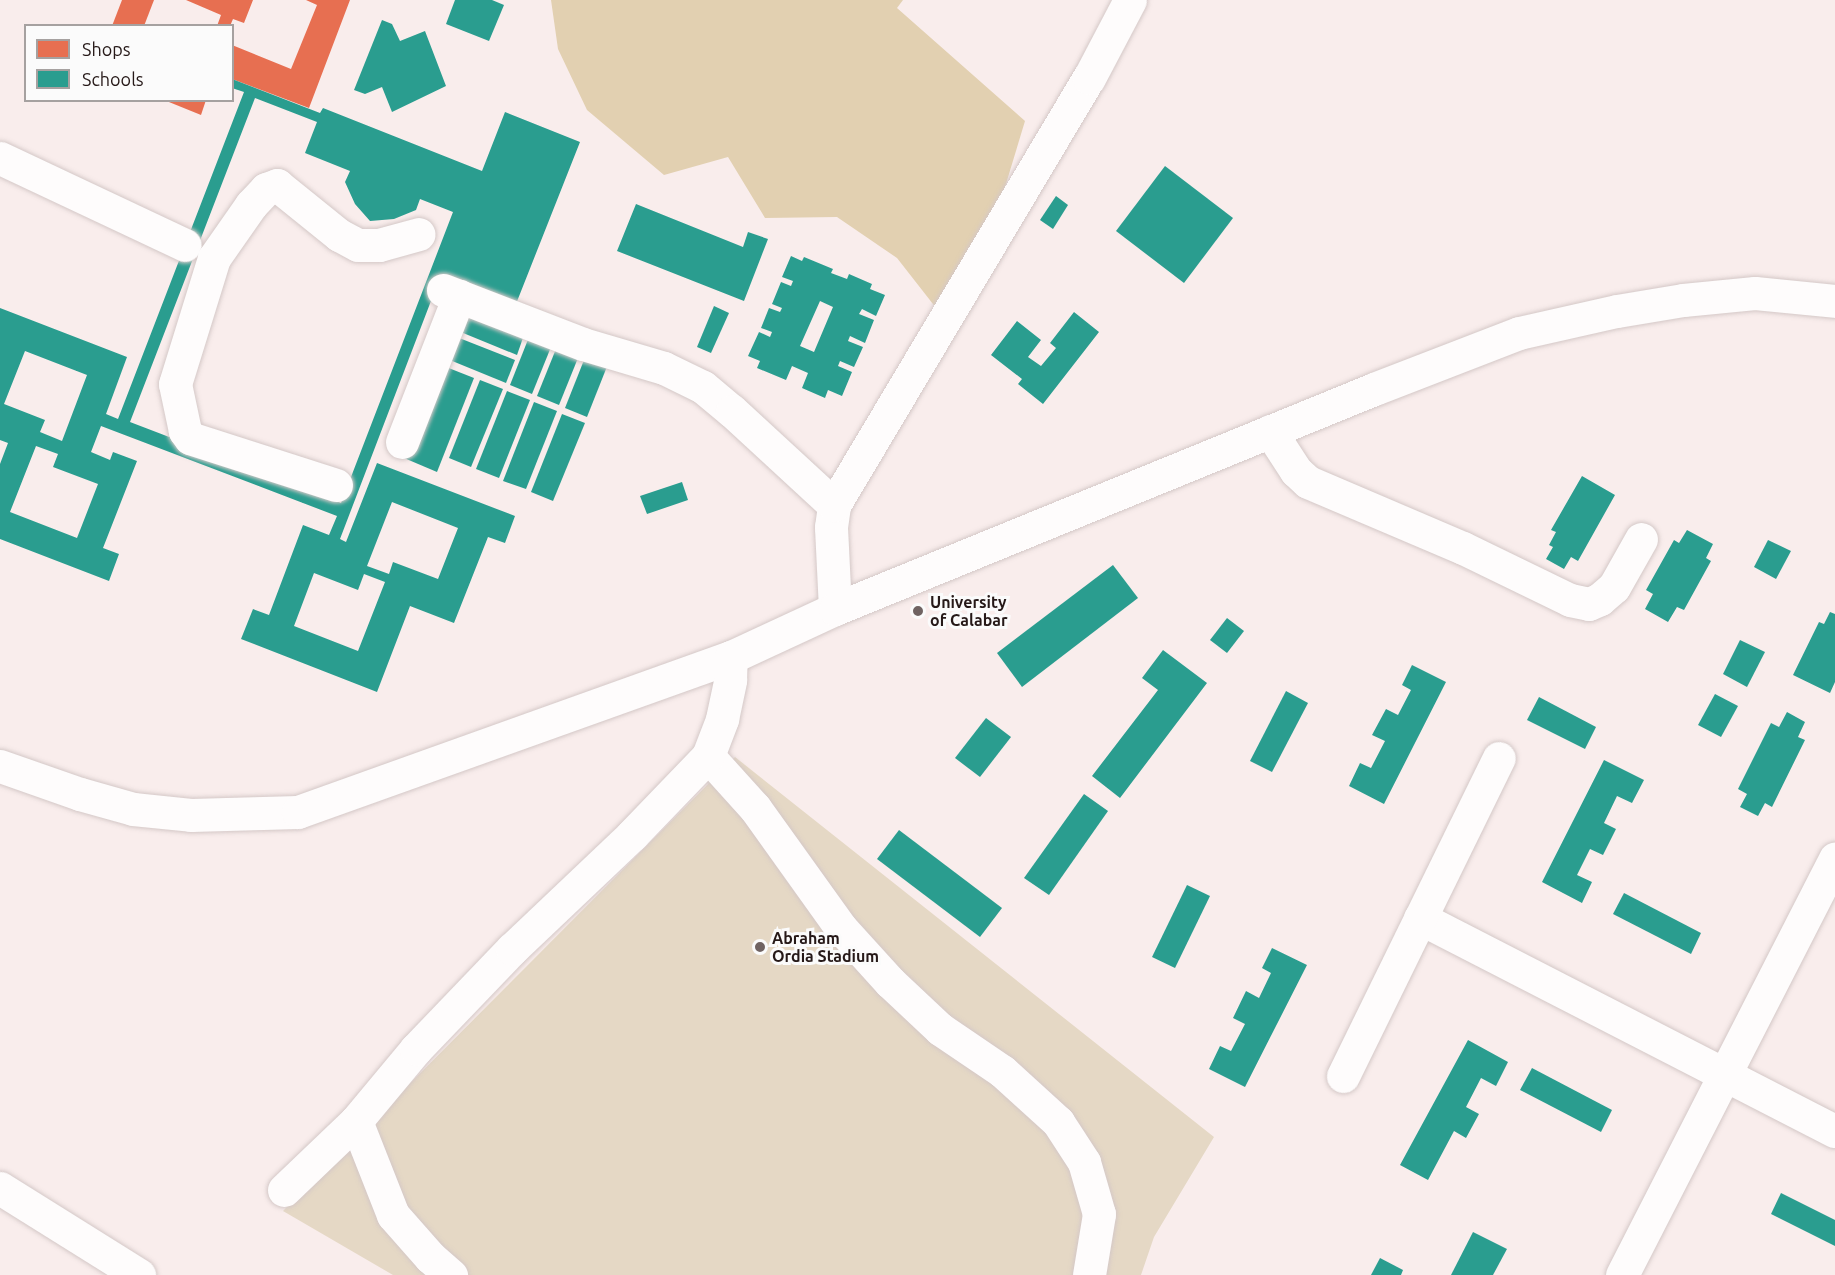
<!DOCTYPE html>
<style>
body{margin:0}
#map{position:relative;width:1835px;height:1275px;overflow:hidden;background:#f9edec;font-family:Ubuntu,sans-serif}
div>[style]{position:absolute}
.green>*{inset:0;background:#e5d8c5}
.forest>*{inset:0;background:#e2d0b1}
.shops>*{inset:0;background:#e76f51}
.schools>*{inset:0;background:#2a9d8f}
.roads{filter:drop-shadow(0 0 2px #d4c8c7) drop-shadow(0 0 2px #d4c8c7)}
.minor>*{height:33px;margin:-16.5px;padding:0 16.5px;transform-origin:16.5px;border-radius:16.5px;background:#fefcfc}
.dots>*{width:16px;height:16px;translate:-50% -50%;box-sizing:border-box;border:3px solid #fbfbfb;border-radius:50%}
span{translate:-50% -50%;white-space:nowrap;text-align:center;line-height:1.15;-webkit-text-stroke:6px #fbfbfb;paint-order:stroke}
.poi-label{font-size:16px;color:#261918;font-weight:700}
.left{translate:0 -50%;text-align:left}
.legend{position:absolute;left:24px;top:24px;width:210px;height:78px;box-sizing:border-box;background:#fbfbfb;border:2px solid #a6a1a0;margin:0;padding:8px 10px;list-style:none;font-size:18px;color:#261918}
.legend li{display:flex;align-items:center;gap:12px;height:30px}
.legend b{width:30px;border:2px solid #a6a1a0}
</style>
<div id="map">
<div class="green">
<i style="clip-path:polygon(735px 757px,1214px 1137px,1154px 1237px,1141px 1275px,393px 1275px,283px 1211px)"></i>
</div>
<div class="forest">
<i style="clip-path:polygon(551px 0,903px 0,897px 8px,1025px 121px,1002px 197px,940px 313px,897px 258px,837px 217px,765px 218px,728px 157px,664px 175px,587px 110px,558px 49px)"></i>
</div>
<div class="shops">
<i style="clip-path:polygon(122px 0,154px 0,144px 26px,112px 26px)"></i>
<i style="clip-path:polygon(186px 0,253px 0,244px 23px,233px 19px,230px 26px,217px 26px,221px 15px)"></i>
<i style="clip-path:polygon(306px 0,350px 0,309px 108px,232px 79px,232px 45px,291px 69px,317px 5px)"></i>
<i style="clip-path:polygon(164px 100px,206px 100px,201px 115px)"></i>
</div>
<div class="schools">
<i style="clip-path:polygon(455px 0,492px 0,504px 5px,489px 41px,446px 24px)"></i>
<i style="clip-path:polygon(382px 20px,392px 24px,400px 41px,425px 31px,446px 86px,392px 112px,382px 87px,365px 94px,354px 90px)"></i>
<i style="clip-path:polygon(evenodd,232px 79px,320px 113px,323px 108px,482px 171px,505px 112px,580px 142px,514px 309px,439px 280px,340px 539px,346px 542px,377px 463px,515px 516px,505px 543px,488px 537px,454px 623px,410px 606px,377px 692px,241px 639px,253px 609px,269px 615px,303px 525px,329px 535px,337px 516px,101px 426px,91px 452px,110px 460px,113px 452px,137px 461px,103px 548px,119px 554px,109px 581px,0 539px,0 464px,8px 443px,0 440px,0 308px,127px 357px,106px 414px,118px 419px,244px 92px,232px 88px,232px 79px,255px 98px,317px 122px,305px 153px,350px 171px,345px 182px,355px 204px,370px 221px,394px 219px,416px 210px,420px 199px,453px 212px,341px 503px,130px 422px,255px 98px,232px 79px,25px 351px,87px 375px,62px 441px,40px 432px,45px 420px,4px 404px,25px 351px,232px 79px,36px 446px,58px 454px,53px 467px,98px 484px,77px 538px,10px 512px,36px 446px,232px 79px,392px 502px,458px 528px,438px 579px,393px 562px,389px 574px,367px 566px,392px 502px,232px 79px,314px 573px,358px 590px,364px 574px,385px 582px,358px 651px,294px 626px,314px 573px)"></i>
<i style="clip-path:polygon(1165px 166px,1233px 218px,1184px 283px,1116px 231px)"></i>
<i style="clip-path:polygon(1056px 196px,1068px 205px,1053px 229px,1040px 220px)"></i>
<i style="clip-path:polygon(636px 204px,743px 247px,748px 232px,768px 239px,744px 301px,617px 251px)"></i>
<i style="clip-path:polygon(evenodd,791px 256px,802px 261px,804px 257px,833px 269px,831px 273px,847px 279px,849px 274px,872px 284px,870px 289px,885px 295px,876px 316px,862px 309px,859px 314px,874px 320px,865px 343px,850px 336px,848px 341px,863px 347px,854px 367px,840px 361px,838px 366px,852px 372px,842px 396px,828px 390px,825px 398px,802px 388px,808px 373px,792px 366px,786px 380px,757px 368px,760px 361px,748px 356px,759px 332px,770px 337px,772px 332px,761px 328px,769px 308px,780px 312px,782px 308px,772px 304px,781px 282px,791px 286px,793px 281px,782px 277px,791px 256px,820px 301px,833px 307px,814px 352px,800px 346px,820px 301px)"></i>
<i style="clip-path:polygon(460px 306px,525px 332px,517px 355px,451px 328px)"></i>
<i style="clip-path:polygon(714px 306px,729px 313px,711px 353px,697px 347px)"></i>
<i style="clip-path:polygon(1074px 312px,1099px 332px,1043px 404px,1018px 384px,1022px 379px,991px 355px,1017px 321px,1041px 340px,1028px 357px,1041px 366px,1056px 348px,1050px 343px)"></i>
<i style="clip-path:polygon(531px 332px,553px 342px,532px 394px,510px 385px)"></i>
<i style="clip-path:polygon(449px 334px,515px 360px,506px 383px,440px 356px)"></i>
<i style="clip-path:polygon(558px 344px,580px 353px,559px 405px,537px 396px)"></i>
<i style="clip-path:polygon(586px 355px,608px 364px,587px 417px,565px 408px)"></i>
<i style="clip-path:polygon(441px 365px,474px 378px,437px 472px,404px 458px)"></i>
<i style="clip-path:polygon(480px 380px,503px 389px,471px 467px,449px 458px)"></i>
<i style="clip-path:polygon(507px 391px,530px 400px,499px 478px,476px 469px)"></i>
<i style="clip-path:polygon(534px 402px,557px 411px,526px 489px,503px 481px)"></i>
<i style="clip-path:polygon(562px 414px,585px 423px,553px 501px,531px 492px)"></i>
<i style="clip-path:polygon(1582px 476px,1615px 495px,1578px 561px,1571px 557px,1564px 569px,1546px 559px,1553px 547px,1549px 545px,1556px 532px,1551px 530px)"></i>
<i style="clip-path:polygon(682px 482px,688px 500px,647px 514px,640px 496px)"></i>
<i style="clip-path:polygon(1687px 530px,1713px 544px,1706px 558px,1711px 561px,1684px 610px,1677px 607px,1668px 622px,1645px 609px,1653px 594px,1646px 590px,1674px 540px,1679px 543px)"></i>
<i style="clip-path:polygon(1768px 540px,1791px 551px,1776px 579px,1754px 567px)"></i>
<i style="clip-path:polygon(1113px 565px,1138px 598px,1022px 687px,997px 653px)"></i>
<i style="clip-path:polygon(1830px 612px,1835px 614px,1835px 682px,1830px 693px,1793px 675px,1819px 622px,1824px 624px)"></i>
<i style="clip-path:polygon(1227px 618px,1244px 631px,1227px 653px,1210px 640px)"></i>
<i style="clip-path:polygon(1740px 640px,1765px 652px,1747px 687px,1723px 674px)"></i>
<i style="clip-path:polygon(1163px 650px,1207px 683px,1120px 798px,1092px 776px,1158px 690px,1142px 678px)"></i>
<i style="clip-path:polygon(1412px 665px,1446px 682px,1384px 804px,1349px 786px,1360px 763px,1371px 768px,1385px 741px,1372px 735px,1386px 709px,1398px 715px,1411px 690px,1402px 685px)"></i>
<i style="clip-path:polygon(1286px 691px,1308px 703px,1272px 772px,1250px 761px)"></i>
<i style="clip-path:polygon(1715px 694px,1738px 706px,1721px 737px,1698px 725px)"></i>
<i style="clip-path:polygon(1539px 697px,1596px 727px,1585px 749px,1527px 720px)"></i>
<i style="clip-path:polygon(1787px 712px,1805px 722px,1798px 737px,1805px 740px,1772px 807px,1765px 803px,1758px 816px,1740px 807px,1747px 794px,1738px 789px,1771px 723px,1779px 727px)"></i>
<i style="clip-path:polygon(986px 718px,1011px 737px,980px 777px,955px 758px)"></i>
<i style="clip-path:polygon(1604px 760px,1644px 780px,1632px 803px,1617px 796px,1604px 823px,1616px 829px,1603px 855px,1590px 849px,1577px 875px,1592px 882px,1582px 903px,1542px 882px)"></i>
<i style="clip-path:polygon(1084px 794px,1108px 811px,1049px 895px,1024px 878px)"></i>
<i style="clip-path:polygon(899px 830px,1002px 908px,980px 937px,877px 859px)"></i>
<i style="clip-path:polygon(1187px 885px,1210px 896px,1175px 968px,1152px 957px)"></i>
<i style="clip-path:polygon(1624px 893px,1701px 933px,1691px 954px,1613px 914px)"></i>
<i style="clip-path:polygon(1272px 948px,1307px 965px,1245px 1087px,1209px 1069px,1220px 1046px,1231px 1051px,1245px 1024px,1233px 1018px,1246px 991px,1259px 998px,1271px 973px,1262px 968px)"></i>
<i style="clip-path:polygon(1468px 1040px,1508px 1062px,1496px 1086px,1481px 1078px,1466px 1107px,1479px 1114px,1466px 1138px,1454px 1131px,1428px 1180px,1400px 1165px)"></i>
<i style="clip-path:polygon(1532px 1068px,1612px 1110px,1601px 1132px,1520px 1090px)"></i>
<i style="clip-path:polygon(1781px 1193px,1835px 1220px,1835px 1246px,1771px 1214px)"></i>
<i style="clip-path:polygon(1473px 1232px,1507px 1249px,1493px 1275px,1451px 1275px)"></i>
<i style="clip-path:polygon(1380px 1258px,1403px 1270px,1401px 1275px,1371px 1275px)"></i>
</div>
<div class="roads">
<div class="minor">
<i style="left:0;top:158px;width:204px;rotate:25.2deg"></i>
<i style="left:443px;top:290px;width:150px;rotate:21.1deg"></i>
<i style="left:583px;top:344px;width:84px;rotate:16.5deg"></i>
<i style="left:664px;top:368px;width:43px;rotate:26deg"></i>
<i style="left:703px;top:387px;width:38px;rotate:40deg"></i>
<i style="left:732px;top:411px;width:139px;rotate:42.7deg"></i>
<i style="left:1270px;top:431px;width:48px;rotate:57deg"></i>
<i style="left:1296px;top:471px;width:16px;rotate:43deg"></i>
<i style="left:1308px;top:482px;width:168px;rotate:23.1deg"></i>
<i style="left:1463px;top:548px;width:119px;rotate:25.9deg"></i>
<i style="left:1570px;top:600px;width:19px;rotate:12deg"></i>
<i style="left:1589px;top:604px;width:12px;rotate:-24deg"></i>
<i style="left:1600px;top:599px;width:18px;rotate:-41deg"></i>
<i style="left:1614px;top:587px;width:55px;rotate:-60.6deg"></i>
<i style="left:402px;top:442px;width:157px;rotate:-68.7deg"></i>
<i style="left:336px;top:485px;width:153px;rotate:-162.2deg"></i>
<i style="left:190px;top:438px;width:9px;rotate:-126deg"></i>
<i style="left:185px;top:431px;width:48px;rotate:-102deg"></i>
<i style="left:175px;top:384px;width:132px;rotate:-72.8deg"></i>
<i style="left:214px;top:258px;width:65px;rotate:-55.1deg"></i>
<i style="left:251px;top:205px;width:22px;rotate:-47deg"></i>
<i style="left:266px;top:189px;width:12px;rotate:-20deg"></i>
<i style="left:277px;top:185px;width:80px;rotate:38.9deg"></i>
<i style="left:339px;top:235px;width:21px;rotate:28deg"></i>
<i style="left:358px;top:245px;width:21px"></i>
<i style="left:379px;top:245px;width:41px;rotate:-15.4deg"></i>
<i style="left:835px;top:609px;width:82px;rotate:-92.8deg"></i>
<i style="left:831px;top:527px;width:22px;rotate:-82deg"></i>
<i style="left:834px;top:505px;width:497px;rotate:-59.2deg"></i>
<i style="left:1089px;top:78px;width:88px;rotate:-62.3deg"></i>
<i style="left:708px;top:756px;width:70px;rotate:47.9deg"></i>
<i style="left:755px;top:808px;width:148px;rotate:54.4deg"></i>
<i style="left:841px;top:928px;width:73px;rotate:47.8deg"></i>
<i style="left:890px;top:982px;width:69px;rotate:43.2deg"></i>
<i style="left:940px;top:1029px;width:75px;rotate:34.1deg"></i>
<i style="left:1002px;top:1071px;width:76px;rotate:42.3deg"></i>
<i style="left:1058px;top:1122px;width:48px;rotate:57deg"></i>
<i style="left:1084px;top:1162px;width:54px;rotate:73.9deg"></i>
<i style="left:1099px;top:1214px;width:62px;rotate:99.3deg"></i>
<i style="left:0;top:766px;width:85px;rotate:19.3deg"></i>
<i style="left:80px;top:794px;width:55px;rotate:15.8deg"></i>
<i style="left:133px;top:809px;width:58px;rotate:5.9deg"></i>
<i style="left:191px;top:815px;width:107px;rotate:-1.6deg"></i>
<i style="left:298px;top:812px;width:460px;rotate:-19.7deg"></i>
<i style="left:731px;top:657px;width:115px;rotate:-24.8deg"></i>
<i style="left:835px;top:609px;width:582px;rotate:-22.2deg"></i>
<i style="left:1374px;top:389px;width:155px;rotate:-21.1deg"></i>
<i style="left:1519px;top:333px;width:100px;rotate:-12.7deg"></i>
<i style="left:1617px;top:311px;width:67px;rotate:-9.5deg"></i>
<i style="left:1683px;top:300px;width:72px;rotate:-5.6deg"></i>
<i style="left:1755px;top:293px;width:80px;rotate:5.7deg"></i>
<i style="left:1420px;top:918px;width:466px;rotate:27.2deg"></i>
<i style="left:1343px;top:1076px;width:354px;rotate:-63.9deg"></i>
<i style="left:356px;top:1121px;width:101px;rotate:68.5deg"></i>
<i style="left:393px;top:1215px;width:56px;rotate:48.6deg"></i>
<i style="left:430px;top:1257px;width:28px;rotate:41deg"></i>
<i style="left:0;top:1188px;width:164px;rotate:32deg"></i>
<i style="left:284px;top:1190px;width:100px;rotate:-43.8deg"></i>
<i style="left:356px;top:1121px;width:94px;rotate:-50.2deg"></i>
<i style="left:416px;top:1049px;width:139px;rotate:-46.2deg"></i>
<i style="left:512px;top:949px;width:166px;rotate:-43.5deg"></i>
<i style="left:632px;top:835px;width:110px;rotate:-46.1deg"></i>
<i style="left:708px;top:756px;width:40px;rotate:-69deg"></i>
<i style="left:722px;top:719px;width:40px;rotate:-78deg"></i>
<i style="left:730px;top:680px;width:23px;rotate:-88deg"></i>
<i style="left:1622px;top:1275px;width:468px;rotate:-62.9deg"></i>
</div>
</div>
<div class="dots">
<i style="left:918px;top:611px;background:#706362"></i>
<i style="left:760px;top:947px;background:#706362"></i>
</div>
<div class="poi-label">
<span class="left" style="left:930px;top:611px">University<br>of Calabar</span>
<span class="left" style="left:772px;top:947px">Abraham<br>Ordia Stadium</span>
</div>
<ul class="legend">
<li><b style="height:16px;background:#e76f51"></b>Shops</li>
<li><b style="height:16px;background:#2a9d8f"></b>Schools</li>
</ul>
</div>
